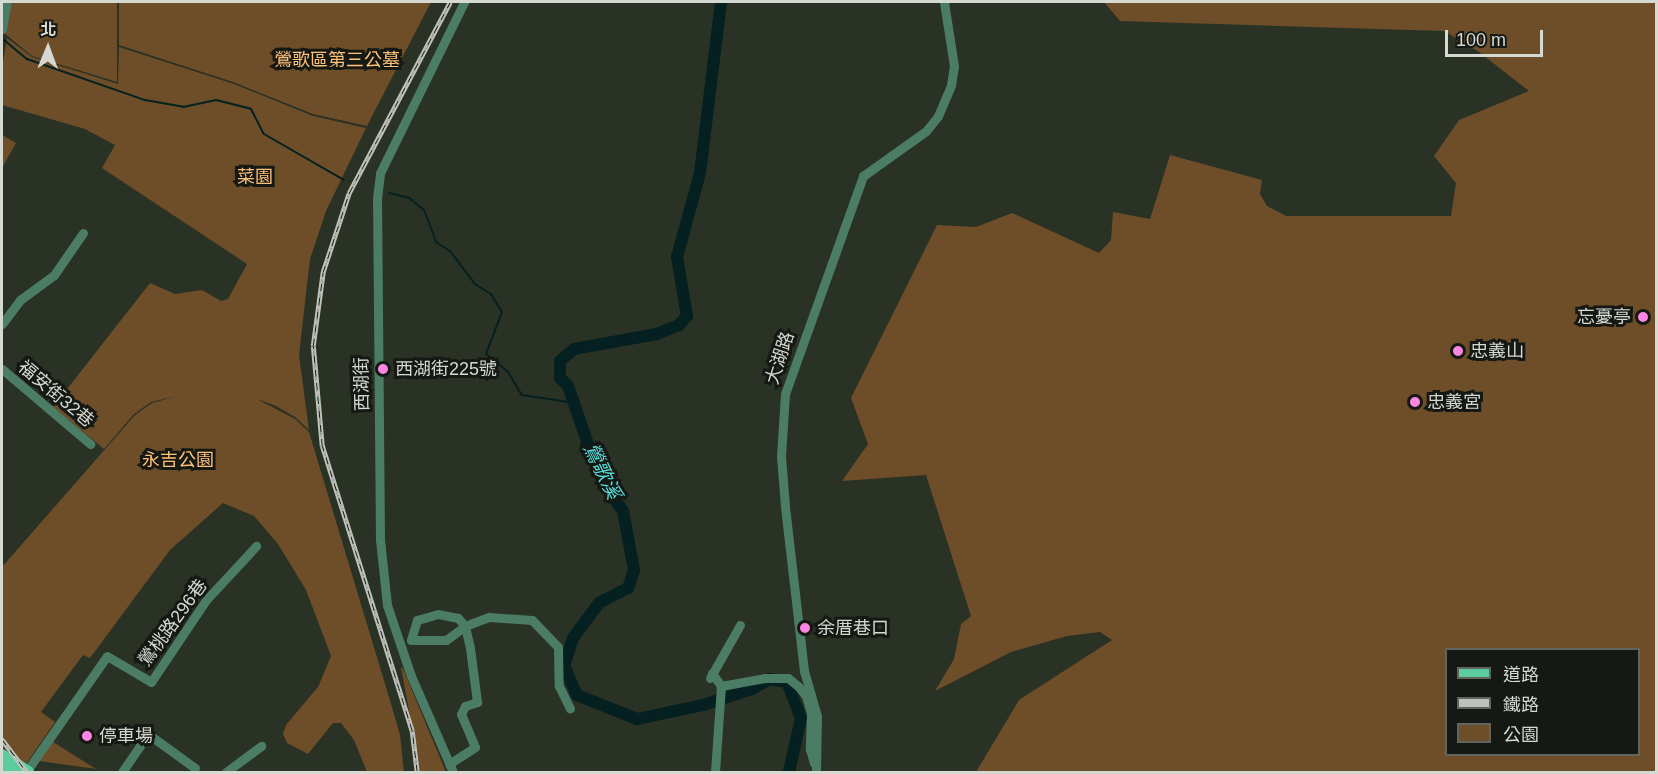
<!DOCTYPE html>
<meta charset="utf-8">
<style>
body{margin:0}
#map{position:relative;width:1658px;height:774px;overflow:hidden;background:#2a3125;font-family:Helvetica,"Noto Sans TC",sans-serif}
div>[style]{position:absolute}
.green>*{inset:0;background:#6d4e28}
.stream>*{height:2px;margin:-1px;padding:0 1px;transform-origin:1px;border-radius:1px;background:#042020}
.river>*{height:12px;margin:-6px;padding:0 6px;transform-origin:6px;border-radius:6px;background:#042020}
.minor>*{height:9px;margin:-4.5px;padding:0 4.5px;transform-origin:4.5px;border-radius:4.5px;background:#4b7d66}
.major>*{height:12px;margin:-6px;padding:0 6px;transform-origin:6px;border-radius:6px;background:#5ccb9d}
.rail>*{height:4.5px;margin-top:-2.25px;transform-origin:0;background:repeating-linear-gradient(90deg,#151813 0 7px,#bec2bb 0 14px);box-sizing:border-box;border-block:2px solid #bec2bb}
.dots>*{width:16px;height:16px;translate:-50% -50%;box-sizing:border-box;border:3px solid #151813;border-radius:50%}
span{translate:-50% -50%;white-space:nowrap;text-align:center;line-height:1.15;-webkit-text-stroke:6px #151813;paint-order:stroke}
.park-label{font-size:18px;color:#fdc078}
.poi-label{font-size:18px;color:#d5d9d2}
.right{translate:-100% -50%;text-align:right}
.left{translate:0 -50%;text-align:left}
.street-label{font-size:18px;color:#d5d9d2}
.water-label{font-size:20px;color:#58dcdb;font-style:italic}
.frame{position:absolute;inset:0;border:3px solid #d5d9d2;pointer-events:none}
.legend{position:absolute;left:1445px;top:648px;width:195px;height:108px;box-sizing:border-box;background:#151813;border:2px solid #62655f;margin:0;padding:8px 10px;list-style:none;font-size:18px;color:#d5d9d2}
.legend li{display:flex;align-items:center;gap:12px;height:30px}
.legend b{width:30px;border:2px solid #62655f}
.north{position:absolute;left:18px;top:18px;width:60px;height:60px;-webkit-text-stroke:4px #151813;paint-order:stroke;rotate:1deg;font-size:16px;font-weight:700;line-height:24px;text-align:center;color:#d5d9d2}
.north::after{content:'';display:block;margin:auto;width:21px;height:27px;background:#d5d9d2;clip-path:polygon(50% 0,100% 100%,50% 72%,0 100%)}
.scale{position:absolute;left:1445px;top:30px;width:98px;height:27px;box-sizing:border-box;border:3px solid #d5d9d2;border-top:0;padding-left:8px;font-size:18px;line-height:21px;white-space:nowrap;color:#d5d9d2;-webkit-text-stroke:4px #151813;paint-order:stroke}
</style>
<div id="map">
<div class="green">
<i style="clip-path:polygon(10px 2px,117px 2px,117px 82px,32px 56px,4px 33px)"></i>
<i style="clip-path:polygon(119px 2px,431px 2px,367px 126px,313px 114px,233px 82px,119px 45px)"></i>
<i style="clip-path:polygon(evenodd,1104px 2px,1656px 2px,1656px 772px,976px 772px,1019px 700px,1112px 640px,1100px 632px,1067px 636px,1011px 652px,935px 691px,954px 659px,961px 624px,971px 616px,926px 475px,842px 481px,868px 444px,851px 398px,937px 225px,976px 227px,1012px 213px,1099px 253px,1111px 240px,1113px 212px,1150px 219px,1170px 155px,1262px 180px,1260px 194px,1267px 206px,1286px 216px,1451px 216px,1456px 183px,1434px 156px,1459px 120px,1529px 91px,1479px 52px,1444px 31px,1120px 21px,1104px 2px,1446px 650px,1638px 650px,1638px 754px,1446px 754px,1446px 650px)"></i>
<i style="clip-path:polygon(7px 38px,32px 57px,118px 84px,119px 47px,234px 84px,313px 116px,366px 128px,326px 211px,310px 259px,299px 355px,309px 430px,295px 417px,276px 406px,257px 399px,295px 419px,309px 432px,389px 697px,400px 735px,404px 772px,367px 772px,354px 740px,341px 723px,333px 723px,308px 754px,287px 743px,283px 734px,286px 725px,318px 687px,331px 656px,306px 590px,278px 544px,254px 516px,223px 503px,170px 550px,90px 658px,83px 655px,41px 712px,55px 722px,26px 764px,2px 747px,2px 567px,135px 415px,152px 403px,177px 396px,151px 402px,134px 414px,104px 449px,53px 407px,150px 283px,175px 294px,202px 290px,221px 301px,228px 299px,247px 264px,102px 168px,115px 145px,85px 129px,2px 105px,2px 68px)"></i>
<i style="clip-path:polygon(2px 135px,16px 143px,2px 168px)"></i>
<i style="clip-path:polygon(401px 667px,403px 669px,446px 772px,420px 772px)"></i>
<i style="clip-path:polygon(53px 742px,96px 769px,39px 761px)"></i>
</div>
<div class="stream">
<i style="left:4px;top:40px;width:30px;rotate:40deg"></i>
<i style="left:27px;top:59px;width:125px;rotate:19.2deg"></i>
<i style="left:145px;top:100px;width:39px;rotate:10deg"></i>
<i style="left:183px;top:107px;width:34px;rotate:-12deg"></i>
<i style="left:216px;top:100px;width:36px;rotate:14deg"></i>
<i style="left:251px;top:109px;width:28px;rotate:63deg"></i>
<i style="left:264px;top:134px;width:92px;rotate:29.9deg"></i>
<i style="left:389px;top:193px;width:21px;rotate:14deg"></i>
<i style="left:409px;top:198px;width:19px;rotate:39deg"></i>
<i style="left:424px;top:210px;width:34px;rotate:69deg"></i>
<i style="left:436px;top:242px;width:17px;rotate:33deg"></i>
<i style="left:450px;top:251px;width:41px;rotate:52.9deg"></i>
<i style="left:475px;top:284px;width:19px;rotate:32deg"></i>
<i style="left:491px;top:294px;width:21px;rotate:59deg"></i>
<i style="left:502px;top:312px;width:45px;rotate:110.9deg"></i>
<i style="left:486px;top:354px;width:28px;rotate:39deg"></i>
<i style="left:508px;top:372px;width:27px;rotate:59deg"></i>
<i style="left:522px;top:395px;width:54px;rotate:8.6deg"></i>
</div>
<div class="river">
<i style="left:721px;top:2px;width:172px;rotate:97deg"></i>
<i style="left:700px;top:173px;width:87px;rotate:105.3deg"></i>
<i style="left:677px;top:257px;width:60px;rotate:80.4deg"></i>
<i style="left:687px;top:316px;width:12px;rotate:132deg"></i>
<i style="left:679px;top:325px;width:24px;rotate:158deg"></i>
<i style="left:657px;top:334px;width:84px;rotate:169.8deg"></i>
<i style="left:574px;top:349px;width:18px;rotate:139deg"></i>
<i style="left:560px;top:361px;width:17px;rotate:90deg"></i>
<i style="left:560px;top:378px;width:11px;rotate:45deg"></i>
<i style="left:568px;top:386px;width:68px;rotate:71deg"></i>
<i style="left:590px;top:450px;width:38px;rotate:68deg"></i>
<i style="left:604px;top:485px;width:32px;rotate:54deg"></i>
<i style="left:623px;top:511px;width:60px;rotate:79.4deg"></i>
<i style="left:634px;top:570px;width:19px;rotate:108deg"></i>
<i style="left:628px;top:588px;width:33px;rotate:153deg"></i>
<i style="left:599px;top:603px;width:44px;rotate:126.6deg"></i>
<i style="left:573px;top:638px;width:28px;rotate:108deg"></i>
<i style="left:564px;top:665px;width:33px;rotate:67deg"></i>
<i style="left:577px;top:695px;width:65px;rotate:21.8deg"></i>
<i style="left:637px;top:719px;width:67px;rotate:-12deg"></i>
<i style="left:703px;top:705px;width:52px;rotate:-18.1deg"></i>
<i style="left:752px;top:689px;width:20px;rotate:-30deg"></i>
<i style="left:769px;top:679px;width:18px;rotate:9deg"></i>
<i style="left:787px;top:682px;width:39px;rotate:69deg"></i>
<i style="left:801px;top:718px;width:55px;rotate:102.5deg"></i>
</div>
<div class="minor">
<i style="left:2px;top:29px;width:27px;rotate:-80deg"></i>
<i style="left:2px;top:324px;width:30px;rotate:-53deg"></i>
<i style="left:20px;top:300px;width:42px;rotate:-36.3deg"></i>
<i style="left:54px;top:275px;width:51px;rotate:-55.4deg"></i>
<i style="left:2px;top:369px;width:116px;rotate:40.4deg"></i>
<i style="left:712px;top:673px;width:16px;rotate:55deg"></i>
<i style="left:721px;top:686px;width:86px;rotate:94deg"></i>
<i style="left:710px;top:678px;width:61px;rotate:-60.5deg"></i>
<i style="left:721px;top:686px;width:45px;rotate:-10.3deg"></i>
<i style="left:765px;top:678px;width:23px"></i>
<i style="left:788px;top:678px;width:13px;rotate:39deg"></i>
<i style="left:798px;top:686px;width:13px;rotate:51deg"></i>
<i style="left:806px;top:696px;width:19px;rotate:74deg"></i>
<i style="left:811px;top:714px;width:35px;rotate:92deg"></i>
<i style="left:810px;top:749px;width:15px;rotate:74deg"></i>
<i style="left:449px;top:764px;width:31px;rotate:-33deg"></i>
<i style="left:475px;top:747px;width:36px;rotate:-113deg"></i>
<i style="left:461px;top:714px;width:9px;rotate:-63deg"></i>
<i style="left:465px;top:706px;width:13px;rotate:-18deg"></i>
<i style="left:477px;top:702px;width:54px;rotate:-97.4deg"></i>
<i style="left:470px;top:648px;width:23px;rotate:-103deg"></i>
<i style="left:465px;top:626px;width:11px;rotate:-131deg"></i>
<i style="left:458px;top:618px;width:20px;rotate:-169deg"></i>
<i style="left:438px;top:614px;width:22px;rotate:164deg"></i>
<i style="left:417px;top:620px;width:21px;rotate:107deg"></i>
<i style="left:411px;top:640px;width:35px"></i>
<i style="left:446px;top:640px;width:24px;rotate:-36deg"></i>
<i style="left:465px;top:626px;width:26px;rotate:-21deg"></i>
<i style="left:489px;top:617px;width:43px;rotate:4deg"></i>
<i style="left:532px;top:620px;width:37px;rotate:46deg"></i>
<i style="left:558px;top:647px;width:39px;rotate:89deg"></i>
<i style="left:559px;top:686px;width:25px;rotate:64deg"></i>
<i style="left:26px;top:772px;width:141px;rotate:-55.1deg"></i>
<i style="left:107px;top:656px;width:51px;rotate:30.6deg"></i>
<i style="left:151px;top:682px;width:99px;rotate:-56.1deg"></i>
<i style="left:206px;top:600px;width:74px;rotate:-47.2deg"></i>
<i style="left:122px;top:772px;width:46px;rotate:-55.6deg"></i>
<i style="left:148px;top:734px;width:58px;rotate:35.9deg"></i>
<i style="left:226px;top:772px;width:44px;rotate:-36.6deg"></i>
<i style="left:453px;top:772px;width:105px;rotate:-113.6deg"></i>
<i style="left:411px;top:676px;width:75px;rotate:-108.7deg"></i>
<i style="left:387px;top:605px;width:65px;rotate:-96.1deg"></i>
<i style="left:380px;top:540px;width:342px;rotate:-90.5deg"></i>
<i style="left:377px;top:198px;width:25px;rotate:-83deg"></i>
<i style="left:380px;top:173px;width:191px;rotate:-63.8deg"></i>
<i style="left:816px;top:772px;width:56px;rotate:-89deg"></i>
<i style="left:817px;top:716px;width:47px;rotate:-106.1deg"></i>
<i style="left:804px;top:671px;width:166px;rotate:-96.6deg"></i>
<i style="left:785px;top:506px;width:50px;rotate:-94.6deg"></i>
<i style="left:781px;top:456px;width:62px;rotate:-86.3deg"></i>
<i style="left:785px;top:394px;width:232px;rotate:-70.3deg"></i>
<i style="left:863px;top:176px;width:77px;rotate:-35.5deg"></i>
<i style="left:926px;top:131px;width:19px;rotate:-51deg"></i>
<i style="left:938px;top:116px;width:34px;rotate:-67deg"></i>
<i style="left:951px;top:85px;width:19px;rotate:-81deg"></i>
<i style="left:954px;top:66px;width:65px;rotate:-98.9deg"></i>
</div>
<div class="major">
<i style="left:2px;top:755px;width:31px;rotate:33deg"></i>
<i style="left:2px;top:766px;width:14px;rotate:25deg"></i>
</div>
<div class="rail">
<i style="left:2px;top:739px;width:41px;rotate:52.9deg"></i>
<i style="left:417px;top:772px;width:41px;rotate:-97deg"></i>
<i style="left:412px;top:731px;width:299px;rotate:-107.5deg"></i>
<i style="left:322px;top:446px;width:100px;rotate:-95.1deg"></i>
<i style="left:313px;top:346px;width:75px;rotate:-82.3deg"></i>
<i style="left:323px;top:272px;width:83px;rotate:-71.8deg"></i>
<i style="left:349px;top:193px;width:216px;rotate:-62.1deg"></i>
</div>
<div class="dots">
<i style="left:1643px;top:317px;background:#fd86e1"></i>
<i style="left:1458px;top:351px;background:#fd86e1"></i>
<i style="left:383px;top:369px;background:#fd86e1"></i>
<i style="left:1415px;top:402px;background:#fd86e1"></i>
<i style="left:805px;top:628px;background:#fd86e1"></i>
<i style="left:87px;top:736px;background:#fd86e1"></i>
</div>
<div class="park-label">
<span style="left:337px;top:60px">鶯歌區第三公墓</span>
<span style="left:255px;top:177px">菜園</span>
<span style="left:178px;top:460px">永吉公園</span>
</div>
<div class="poi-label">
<span class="right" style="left:1631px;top:317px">忘憂亭</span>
<span class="left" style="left:1470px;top:351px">忠義山</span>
<span class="left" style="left:395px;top:369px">西湖街225號</span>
<span class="left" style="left:1427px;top:402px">忠義宮</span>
<span class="left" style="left:817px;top:628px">余厝巷口</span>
<span class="left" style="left:99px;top:736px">停車場</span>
</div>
<div class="street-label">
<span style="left:780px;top:358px;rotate:-72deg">大湖路</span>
<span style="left:362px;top:384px;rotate:-91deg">西湖街</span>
<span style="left:56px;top:394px;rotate:40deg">福安街32巷</span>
<span style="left:173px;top:623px;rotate:-54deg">鶯桃路296巷</span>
</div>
<div class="water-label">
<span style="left:602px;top:471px;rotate:64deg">鶯歌溪</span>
</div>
<div class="frame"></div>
<ul class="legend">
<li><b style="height:8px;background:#5ccb9d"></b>道路</li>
<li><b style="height:8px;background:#bec2bb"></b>鐵路</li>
<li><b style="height:16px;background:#6d4e28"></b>公園</li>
</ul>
<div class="north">北</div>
<div class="scale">100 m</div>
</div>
